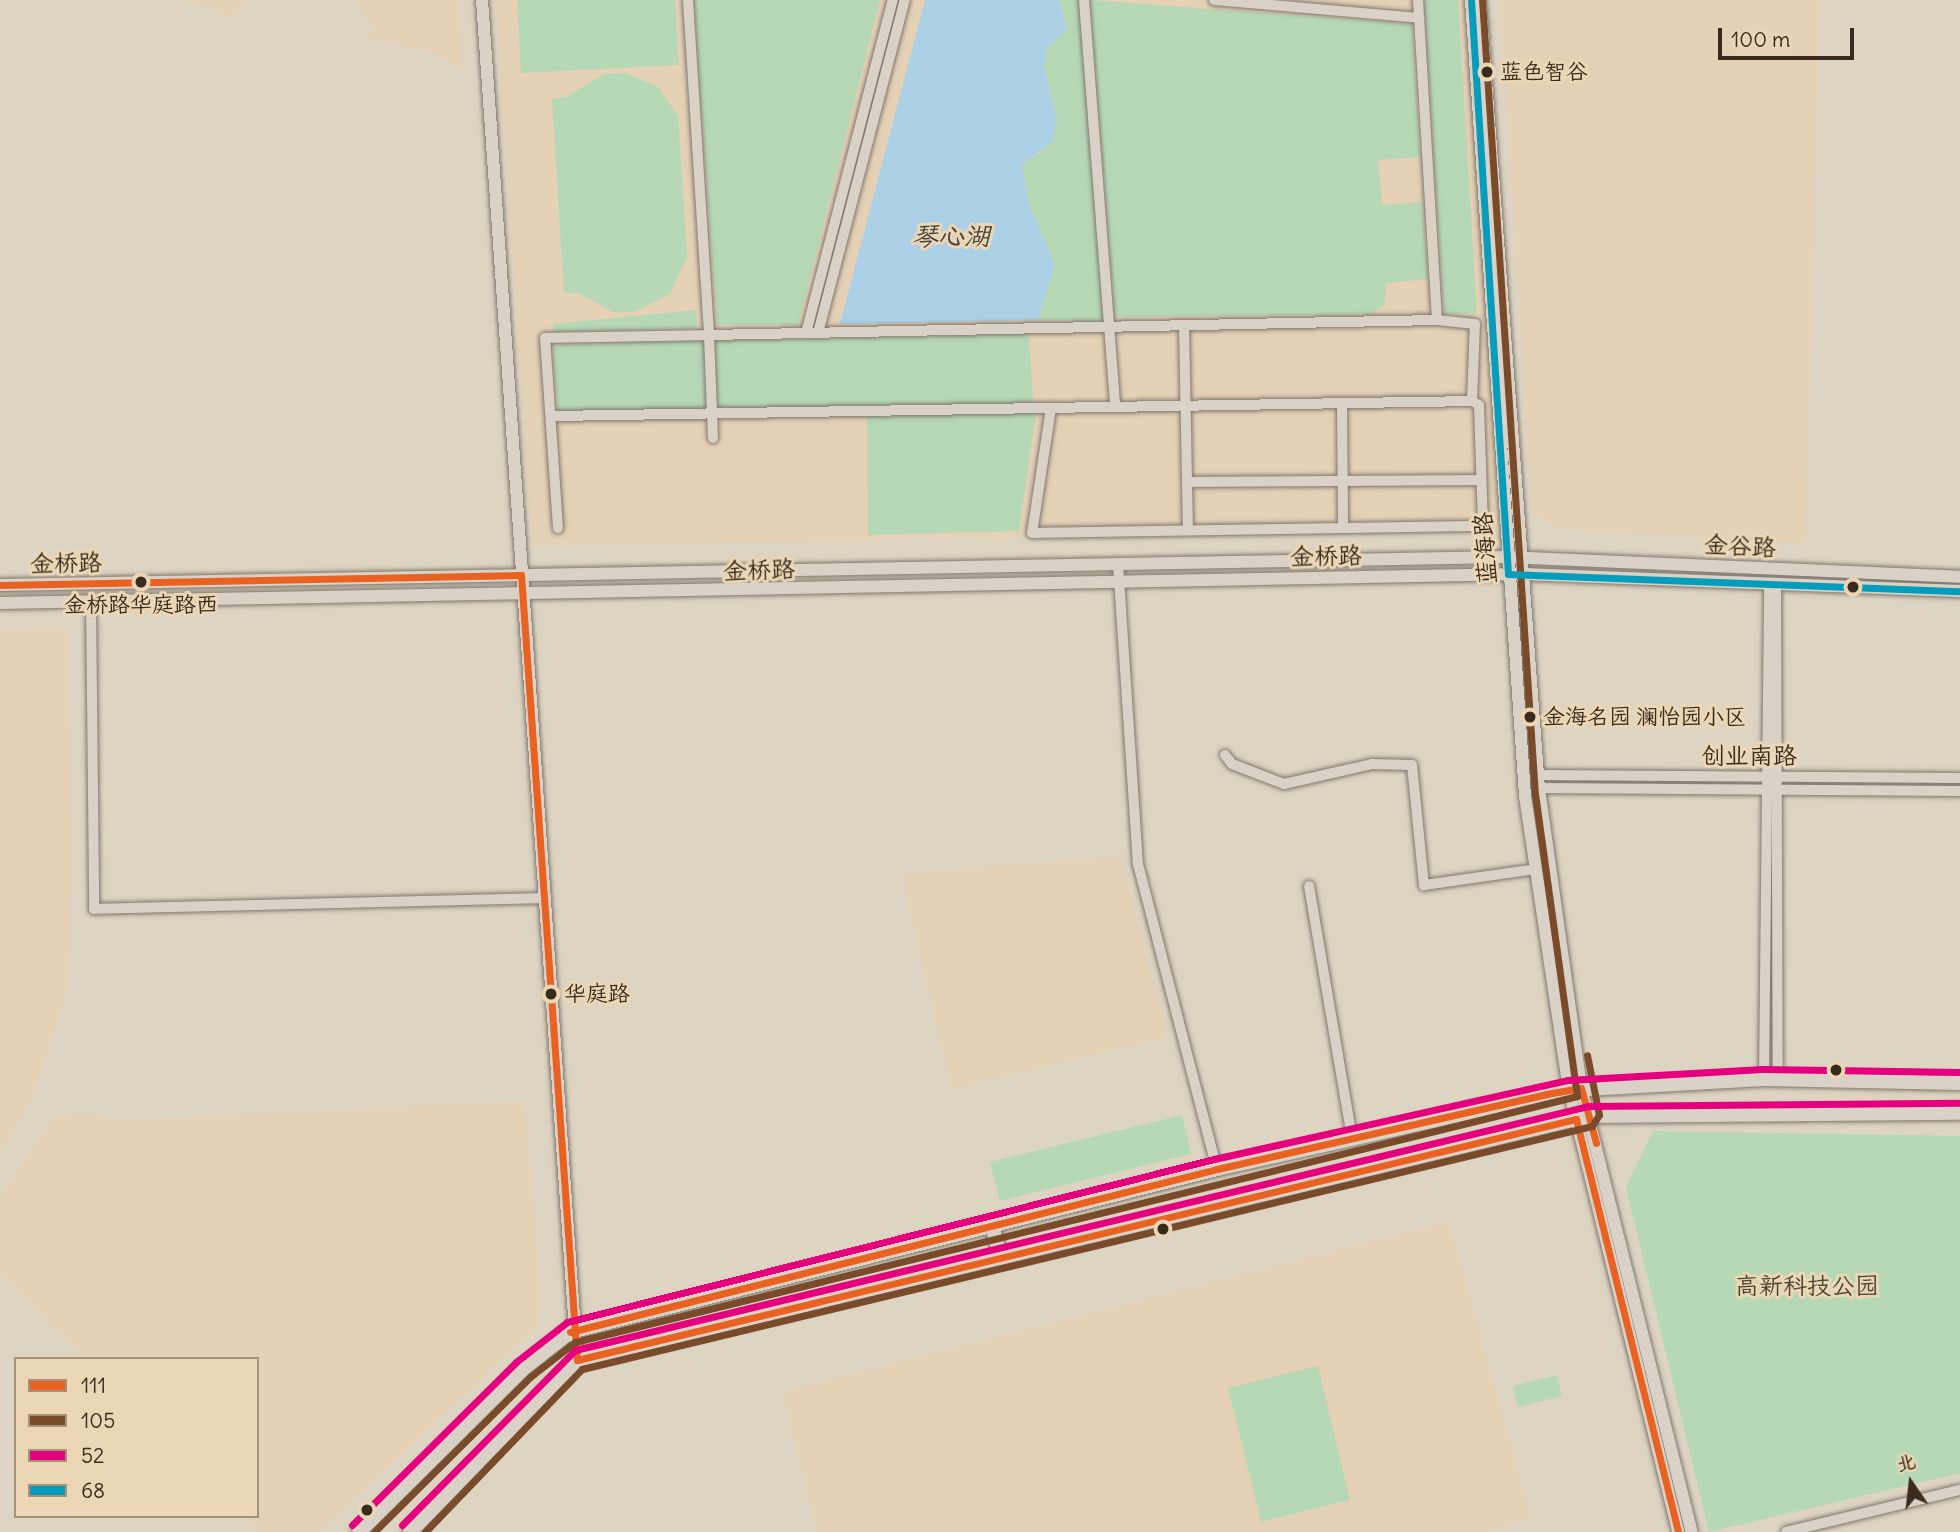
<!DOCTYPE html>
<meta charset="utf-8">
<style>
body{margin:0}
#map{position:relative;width:1960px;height:1532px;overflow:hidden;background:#ded4c2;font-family:Delius,"LXGW WenKai TC",sans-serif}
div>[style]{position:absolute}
.built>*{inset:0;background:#e5d1b6}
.green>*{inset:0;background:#b6d8b5}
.water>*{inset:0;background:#acd1e7}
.roads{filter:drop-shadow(0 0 2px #7f786d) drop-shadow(0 0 2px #7f786d)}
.minor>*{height:10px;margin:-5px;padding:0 5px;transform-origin:5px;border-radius:5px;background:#dad2c6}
.tertiary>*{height:12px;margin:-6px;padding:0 6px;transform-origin:6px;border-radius:6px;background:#dad2c6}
.secondary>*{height:14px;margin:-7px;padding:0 7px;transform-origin:7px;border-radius:7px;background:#dad2c6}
.bus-1>*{height:7px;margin:-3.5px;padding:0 3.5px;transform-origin:3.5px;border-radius:3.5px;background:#e96222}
.bus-2>*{height:7px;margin:-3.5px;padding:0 3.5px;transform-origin:3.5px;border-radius:3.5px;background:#7a4b2a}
.bus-3>*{height:7px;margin:-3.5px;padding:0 3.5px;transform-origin:3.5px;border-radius:3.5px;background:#e5007d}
.bus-4>*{height:7px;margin:-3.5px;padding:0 3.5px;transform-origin:3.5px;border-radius:3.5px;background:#069cbc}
.dots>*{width:19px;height:19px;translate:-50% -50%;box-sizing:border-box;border:4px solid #ebd7b5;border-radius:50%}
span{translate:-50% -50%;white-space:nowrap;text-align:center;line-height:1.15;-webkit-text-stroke:6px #ebd7b5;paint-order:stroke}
.bus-label{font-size:22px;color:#3b2a1e}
.left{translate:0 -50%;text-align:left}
.street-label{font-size:24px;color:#3b2a1e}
.park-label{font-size:24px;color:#484533}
.water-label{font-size:26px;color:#49433f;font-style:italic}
.legend{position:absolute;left:14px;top:1357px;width:245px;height:161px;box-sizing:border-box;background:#ebd7b5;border:2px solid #a59279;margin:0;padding:9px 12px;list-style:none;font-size:21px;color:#3b2a1e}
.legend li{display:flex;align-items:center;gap:14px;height:35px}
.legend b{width:35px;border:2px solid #a59279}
.north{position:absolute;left:1876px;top:1448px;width:70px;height:70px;-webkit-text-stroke:5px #ebd7b5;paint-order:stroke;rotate:346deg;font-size:19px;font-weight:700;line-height:28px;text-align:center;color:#3b2a1e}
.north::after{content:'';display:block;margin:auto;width:24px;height:32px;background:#3b2a1e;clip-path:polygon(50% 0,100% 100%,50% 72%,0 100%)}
.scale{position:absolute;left:1718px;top:28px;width:136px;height:32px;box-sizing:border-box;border:4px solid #3b2a1e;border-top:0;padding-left:9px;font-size:21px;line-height:24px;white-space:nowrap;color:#3b2a1e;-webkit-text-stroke:5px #ebd7b5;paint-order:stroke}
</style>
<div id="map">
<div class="built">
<i style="clip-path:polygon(179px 0,250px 0,227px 18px,220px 10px)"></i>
<i style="clip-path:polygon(352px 0,459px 0,463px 69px,430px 52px,364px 36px,374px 27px)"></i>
<i style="clip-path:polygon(496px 0,1466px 0,1498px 529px,532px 546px)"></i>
<i style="clip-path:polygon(1500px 0,1820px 0,1805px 543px,1559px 529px,1533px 512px)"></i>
<i style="clip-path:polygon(67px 628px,72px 870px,68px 987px,33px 1096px,0 1154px,0 629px)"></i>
<i style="clip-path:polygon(1120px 857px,1167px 1037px,951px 1089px,902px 873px)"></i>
<i style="clip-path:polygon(524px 1101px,541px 1292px,538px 1325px,318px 1532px,260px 1532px,244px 1516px,257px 1516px,257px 1359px,86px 1359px,0 1272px,0 1198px,55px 1116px,95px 1114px,118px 1121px)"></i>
<i style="clip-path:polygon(1449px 1222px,1531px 1519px,1482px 1532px,818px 1532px,783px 1392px)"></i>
</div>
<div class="green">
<i style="clip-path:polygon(517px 0,675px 0,679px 65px,521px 73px)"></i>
<i style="clip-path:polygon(694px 0,880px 0,798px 325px,717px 325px)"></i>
<i style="clip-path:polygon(1059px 0,1080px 0,1104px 321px,1038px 320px,1055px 264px,1029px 204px,1022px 164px,1040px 153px,1057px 121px,1044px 67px,1047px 47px,1067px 29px)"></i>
<i style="clip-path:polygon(1090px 0,1412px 24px,1420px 157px,1378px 160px,1382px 205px,1422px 202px,1428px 279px,1386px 283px,1385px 304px,1371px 314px,1115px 317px)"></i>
<i style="clip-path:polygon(1424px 0,1458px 0,1477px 313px,1444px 314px)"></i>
<i style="clip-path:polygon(625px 73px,658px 87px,678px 116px,687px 257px,670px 294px,634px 312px,613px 312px,578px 293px,564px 293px,552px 99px,566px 97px,604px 74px)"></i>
<i style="clip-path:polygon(696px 310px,697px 328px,554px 332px,553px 324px)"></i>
<i style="clip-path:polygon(1029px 334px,1033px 405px,717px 410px,715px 341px)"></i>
<i style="clip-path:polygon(707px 340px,709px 411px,558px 411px,553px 345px)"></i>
<i style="clip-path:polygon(1036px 412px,1019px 531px,868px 535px,867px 416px)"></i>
<i style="clip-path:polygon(1182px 1115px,1191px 1154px,1000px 1201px,990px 1162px)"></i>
<i style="clip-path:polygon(1653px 1131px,1960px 1136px,1960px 1473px,1709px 1532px,1626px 1187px)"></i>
<i style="clip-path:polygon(1318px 1366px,1350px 1500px,1261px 1522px,1228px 1388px)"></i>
<i style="clip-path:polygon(1557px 1375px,1562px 1396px,1518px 1407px,1513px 1386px)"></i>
</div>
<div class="water">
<i style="clip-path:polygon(925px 0,1059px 0,1067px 30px,1047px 47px,1044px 67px,1057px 121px,1052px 142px,1022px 165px,1029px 204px,1055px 264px,1038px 320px,840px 324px)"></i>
</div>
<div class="roads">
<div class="minor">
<i style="left:688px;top:0;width:336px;rotate:86.4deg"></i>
<i style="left:709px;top:335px;width:728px;rotate:-1.18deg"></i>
<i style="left:1437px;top:320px;width:321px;rotate:-93.4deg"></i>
<i style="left:1084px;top:0;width:408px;rotate:85.6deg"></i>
<i style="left:1214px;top:0;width:206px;rotate:5deg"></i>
<i style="left:1184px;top:325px;width:202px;rotate:88.9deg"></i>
<i style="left:806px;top:333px;width:344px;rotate:-75.4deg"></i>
<i style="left:818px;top:333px;width:344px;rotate:-75.4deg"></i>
<i style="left:1342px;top:403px;width:125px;rotate:89.5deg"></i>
<i style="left:1051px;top:408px;width:126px;rotate:98.6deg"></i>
<i style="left:1032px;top:533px;width:451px;rotate:-0.9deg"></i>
<i style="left:1483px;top:526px;width:121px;rotate:-91.9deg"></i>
<i style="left:1479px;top:405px;width:8px;rotate:-150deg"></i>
<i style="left:552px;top:416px;width:920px;rotate:-0.93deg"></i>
<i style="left:1472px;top:401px;width:77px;rotate:-87.8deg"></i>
<i style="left:1475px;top:324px;width:38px;rotate:-174deg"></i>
<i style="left:1187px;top:482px;width:294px;rotate:-0.4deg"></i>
<i style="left:558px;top:528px;width:190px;rotate:-93.9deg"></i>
<i style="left:545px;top:338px;width:164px;rotate:-1deg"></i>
<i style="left:709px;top:335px;width:103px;rotate:87.8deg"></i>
<i style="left:1118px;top:564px;width:301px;rotate:86.2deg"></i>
<i style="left:1138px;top:864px;width:315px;rotate:75.5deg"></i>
<i style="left:1776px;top:583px;width:496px;rotate:89.8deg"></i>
<i style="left:91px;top:601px;width:308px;rotate:89.4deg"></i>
<i style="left:94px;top:909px;width:448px;rotate:-1.4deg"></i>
<i style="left:1225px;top:755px;width:11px;rotate:52deg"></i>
<i style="left:1232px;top:764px;width:56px;rotate:21deg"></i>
<i style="left:1284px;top:784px;width:90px;rotate:-12.8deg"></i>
<i style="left:1372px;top:764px;width:40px;rotate:1.4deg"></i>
<i style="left:1412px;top:765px;width:121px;rotate:84.3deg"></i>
<i style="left:1424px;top:885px;width:113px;rotate:-8.1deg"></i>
<i style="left:1537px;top:775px;width:423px;rotate:0.4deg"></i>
<i style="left:1539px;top:788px;width:421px;rotate:0.4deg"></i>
<i style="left:1309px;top:886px;width:255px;rotate:80.3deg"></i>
<i style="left:1764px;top:1079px;width:496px;rotate:-89.4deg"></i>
<i style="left:1786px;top:1532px;width:179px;rotate:-13.6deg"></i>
</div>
<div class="tertiary">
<i style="left:482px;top:0;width:1363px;rotate:86deg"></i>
<i style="left:1471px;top:0;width:798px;rotate:86.12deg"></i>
<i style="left:1525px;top:796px;width:297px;rotate:81.5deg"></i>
<i style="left:1569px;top:1090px;width:455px;rotate:76.1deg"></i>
<i style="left:1480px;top:0;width:790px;rotate:85.72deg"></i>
<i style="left:1539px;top:788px;width:303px;rotate:82deg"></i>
<i style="left:1581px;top:1088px;width:458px;rotate:76deg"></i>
<i style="left:0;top:585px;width:1506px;rotate:-1.07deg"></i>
<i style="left:1506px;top:557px;width:454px;rotate:2.5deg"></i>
<i style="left:0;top:603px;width:1520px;rotate:-1.09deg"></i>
<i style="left:1520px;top:574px;width:440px;rotate:2.2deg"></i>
</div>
<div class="secondary">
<i style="left:993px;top:1229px;width:28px;rotate:75deg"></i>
<i style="left:359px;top:1532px;width:231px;rotate:-44.8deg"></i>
<i style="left:523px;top:1369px;width:60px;rotate:-38.2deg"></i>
<i style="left:570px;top:1332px;width:667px;rotate:-14.14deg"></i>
<i style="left:1217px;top:1169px;width:361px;rotate:-12.6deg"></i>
<i style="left:1569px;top:1090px;width:195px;rotate:-3.2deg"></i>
<i style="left:1764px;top:1079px;width:196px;rotate:1.2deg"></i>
<i style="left:410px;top:1532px;width:240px;rotate:-45.8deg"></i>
<i style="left:577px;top:1360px;width:1041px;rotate:-13.56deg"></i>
<i style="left:1589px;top:1116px;width:371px;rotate:-0.5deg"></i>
</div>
</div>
<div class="bus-1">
<i style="left:0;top:585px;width:521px;rotate:-1.1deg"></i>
<i style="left:521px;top:575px;width:787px;rotate:85.92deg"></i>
<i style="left:577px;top:1360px;width:1028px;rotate:-13.56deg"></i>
<i style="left:1576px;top:1119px;width:425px;rotate:76.1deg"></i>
<i style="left:570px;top:1332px;width:667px;rotate:-14.14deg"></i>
<i style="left:1217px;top:1169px;width:344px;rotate:-12.8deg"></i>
<i style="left:1552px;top:1093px;width:29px;rotate:-10deg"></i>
<i style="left:1581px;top:1088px;width:57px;rotate:74.7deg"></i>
</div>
<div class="bus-2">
<i style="left:374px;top:1532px;width:220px;rotate:-44.8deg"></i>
<i style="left:530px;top:1377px;width:57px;rotate:-37.9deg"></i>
<i style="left:575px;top:1342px;width:1032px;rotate:-13.79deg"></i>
<i style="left:1577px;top:1096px;width:304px;rotate:-97.9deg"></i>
<i style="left:1535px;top:795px;width:797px;rotate:-93.81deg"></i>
<i style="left:425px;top:1532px;width:226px;rotate:-46.1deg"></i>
<i style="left:582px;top:1369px;width:1039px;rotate:-13.53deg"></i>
<i style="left:1592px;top:1126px;width:13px;rotate:-58deg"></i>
<i style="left:1599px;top:1115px;width:61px;rotate:-101.3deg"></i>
</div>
<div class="bus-3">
<i style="left:352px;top:1525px;width:231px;rotate:-44.8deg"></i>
<i style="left:516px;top:1362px;width:65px;rotate:-38.1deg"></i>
<i style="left:567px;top:1322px;width:667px;rotate:-14.14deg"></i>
<i style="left:1214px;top:1159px;width:363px;rotate:-12.6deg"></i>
<i style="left:1568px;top:1080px;width:195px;rotate:-3.2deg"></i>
<i style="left:1763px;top:1069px;width:197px;rotate:0.9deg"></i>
<i style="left:402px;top:1525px;width:246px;rotate:-45.3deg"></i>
<i style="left:575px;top:1350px;width:1042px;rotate:-13.54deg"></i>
<i style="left:1588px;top:1106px;width:372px;rotate:-0.5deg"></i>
</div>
<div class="bus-4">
<i style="left:1471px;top:0;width:575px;rotate:86.31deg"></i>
<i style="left:1508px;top:574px;width:452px;rotate:2.2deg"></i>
</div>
<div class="dots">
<i style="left:1487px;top:72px;background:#3b2a1e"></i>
<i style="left:141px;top:582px;background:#3b2a1e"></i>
<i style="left:1853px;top:587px;background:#3b2a1e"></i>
<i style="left:1530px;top:717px;background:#3b2a1e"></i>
<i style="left:551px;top:994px;background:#3b2a1e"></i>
<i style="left:1836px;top:1070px;background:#3b2a1e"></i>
<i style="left:1163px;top:1229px;background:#3b2a1e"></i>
<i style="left:367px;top:1510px;background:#3b2a1e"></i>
</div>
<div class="bus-label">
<span class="left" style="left:1500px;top:72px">蓝色智谷</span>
<span style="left:141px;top:605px">金桥路华庭路西</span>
<span class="left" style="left:1543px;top:717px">金海名园 澜怡园小区</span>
<span class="left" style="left:564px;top:994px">华庭路</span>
</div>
<div class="street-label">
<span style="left:1740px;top:546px;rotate:3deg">金谷路</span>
<span style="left:1485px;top:548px;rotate:-94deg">蓝海路</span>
<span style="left:1326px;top:556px;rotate:-1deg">金桥路</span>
<span style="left:66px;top:563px;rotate:-1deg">金桥路</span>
<span style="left:759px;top:570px;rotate:-2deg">金桥路</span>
<span style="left:1749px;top:756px">创业南路</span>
</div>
<div class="park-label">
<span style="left:1807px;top:1286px">高新科技公园</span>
</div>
<div class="water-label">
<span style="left:951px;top:236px">琴心湖</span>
</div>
<ul class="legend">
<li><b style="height:9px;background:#e96222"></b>111</li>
<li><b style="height:9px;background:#7a4b2a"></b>105</li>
<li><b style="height:9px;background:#e5007d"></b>52</li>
<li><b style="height:9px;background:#069cbc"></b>68</li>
</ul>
<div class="north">北</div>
<div class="scale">100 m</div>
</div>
